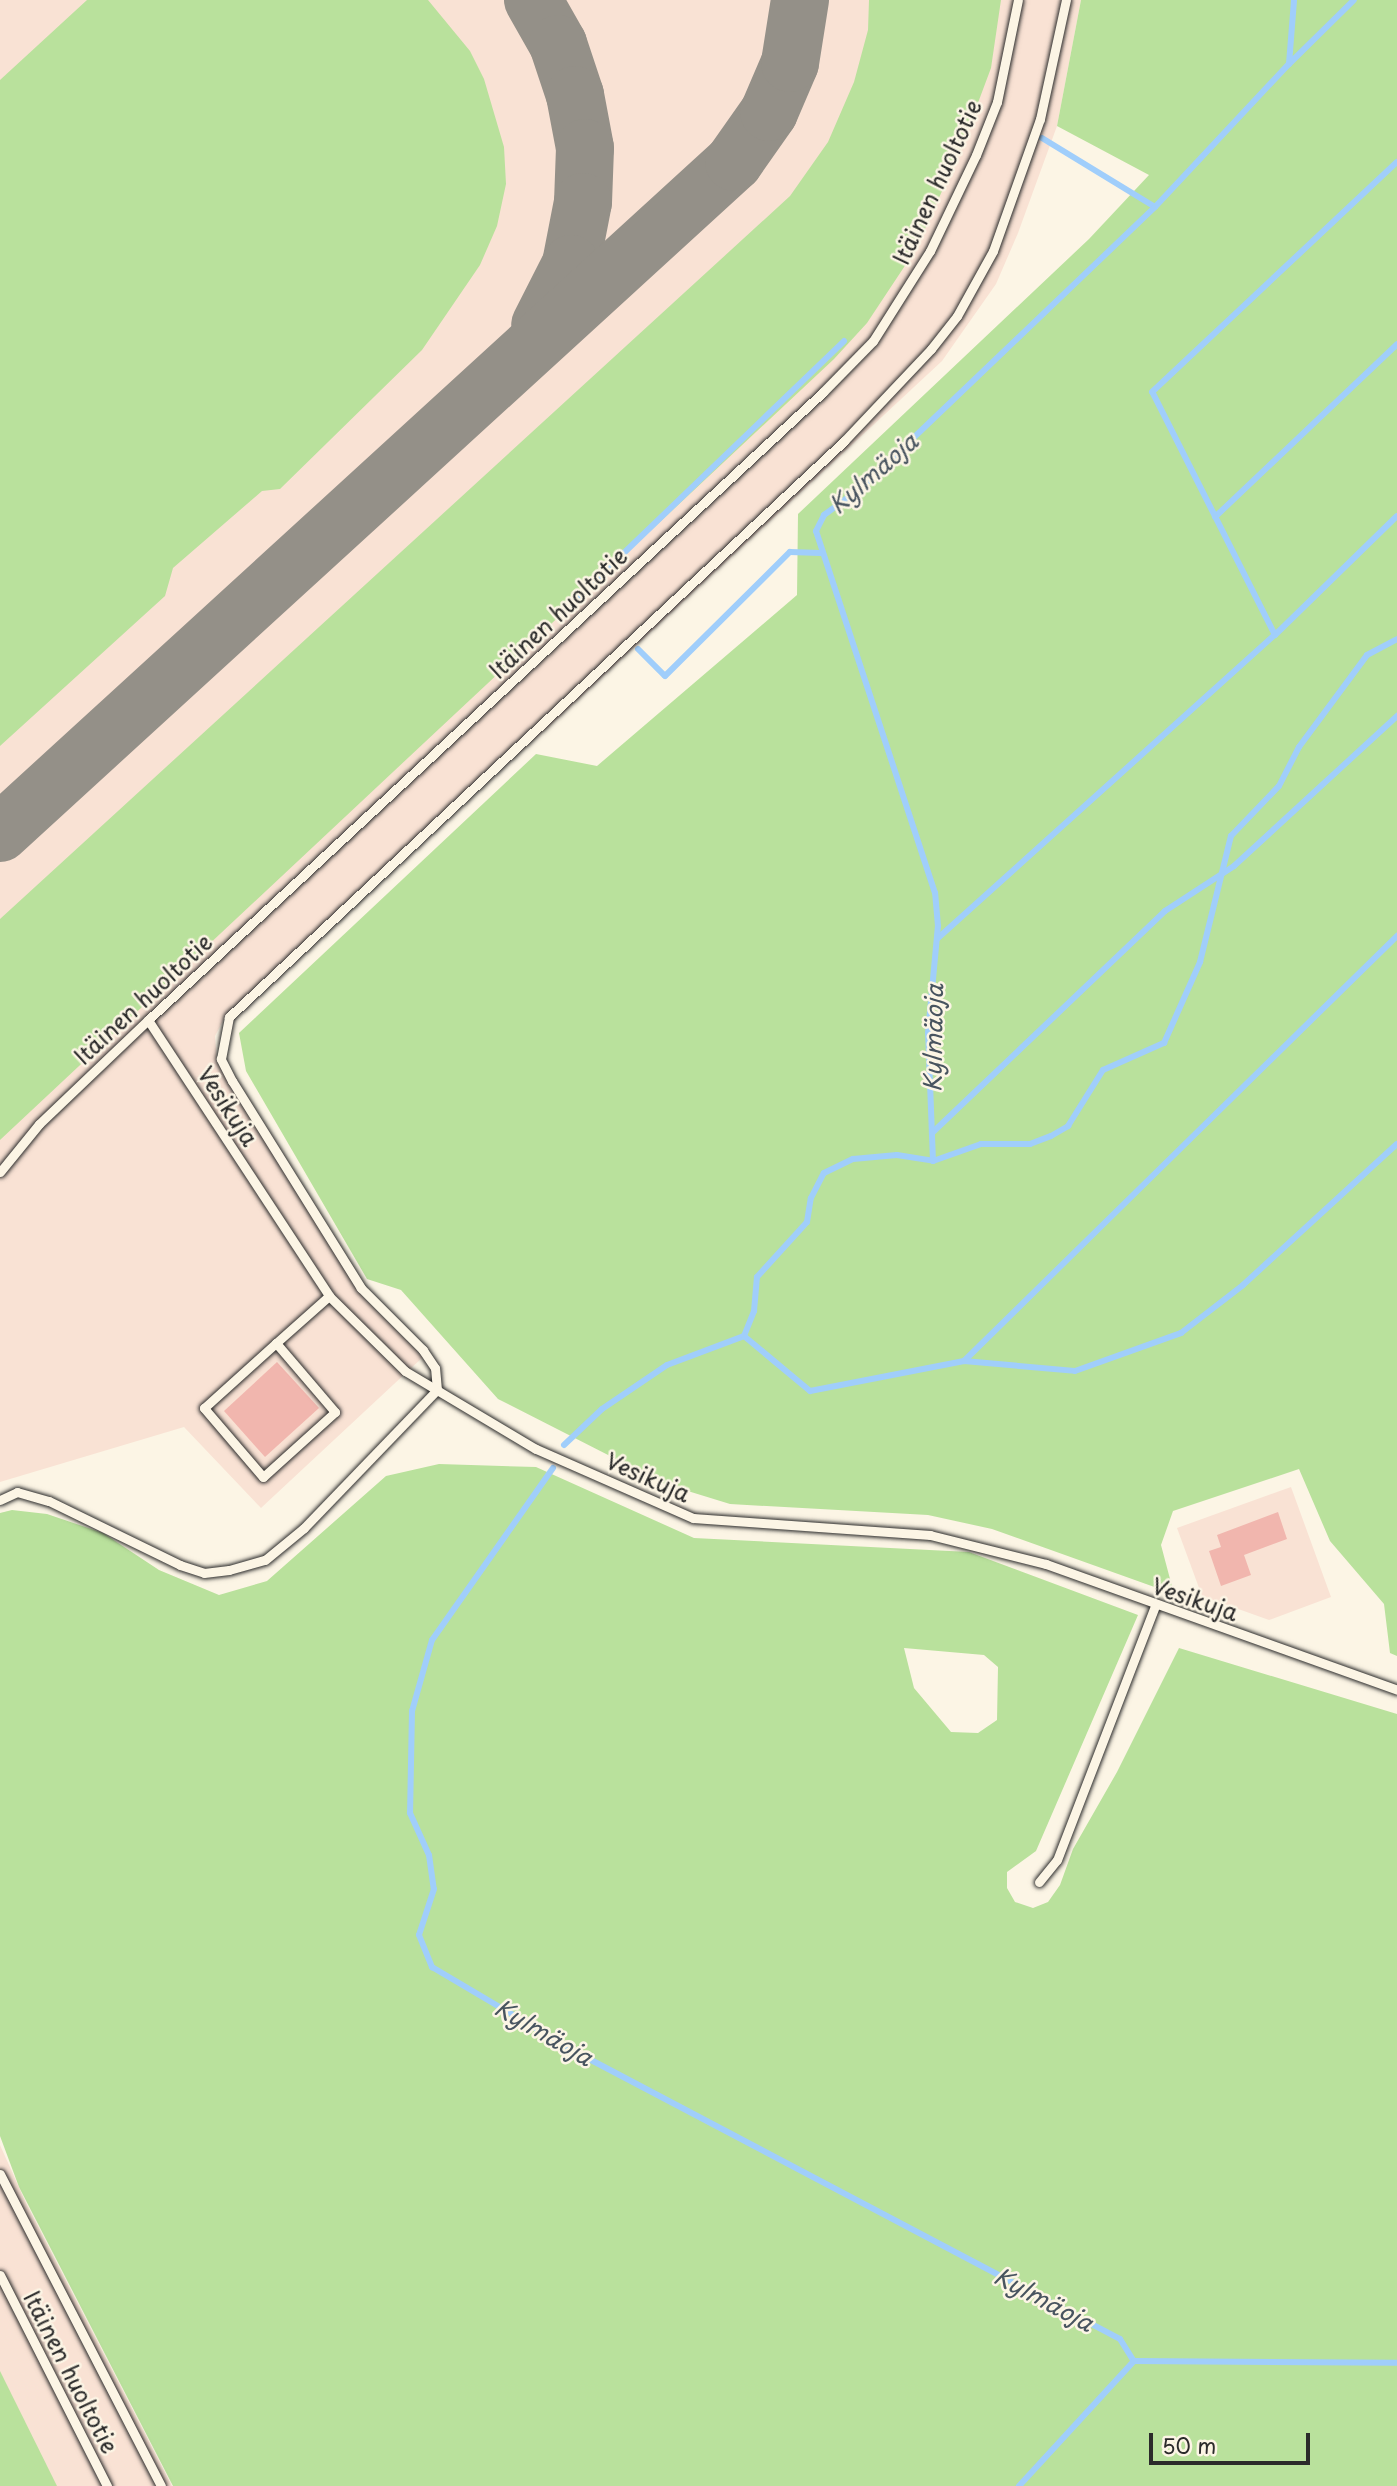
<!DOCTYPE html>
<meta charset="utf-8">
<style>
body{margin:0}
#map{position:relative;width:1397px;height:2486px;overflow:hidden;background:#fcf5e5;font-family:"Playpen Sans",sans-serif}
div>[style]{position:absolute}
.built>*{inset:0;background:#f9e2d4}
.green>*{inset:0;background:#b9e19c}
.stream>*{height:6px;margin:-3px;padding:0 3px;transform-origin:3px;border-radius:3px;background:#a0cefb}
.taxiway>*{height:58px;margin:-29px;padding:0 29px;transform-origin:29px;border-radius:29px;background:#949088}
.building>*{inset:0;background:#f1b6ae}
.roads{filter:drop-shadow(0 0 2px #2b2b2b) drop-shadow(0 0 2px #2b2b2b)}
.service>*{height:9px;margin:-4.5px;padding:0 4.5px;transform-origin:4.5px;border-radius:4.5px;background:#fcf5e5}
span{translate:-50% -50%;white-space:nowrap;text-align:center;line-height:1.15;-webkit-text-stroke:5px #fcf5e5;paint-order:stroke}
.street-label{font-size:23px;color:#2b2b2b}
.water-label{font-size:24px;color:#48545f;font-style:italic}
.scale{position:absolute;left:1149px;top:2433px;width:161px;height:32px;box-sizing:border-box;border:4px solid #2b2b2b;border-top:0;padding-left:9px;font-size:21px;line-height:24px;white-space:nowrap;color:#2b2b2b;-webkit-text-stroke:5px #fcf5e5;paint-order:stroke}
</style>
<div id="map">
<div class="built">
<i style="clip-path:polygon(0 0,1081px 0,1057px 126px,1018px 233px,996px 284px,942px 361px,554px 722px,225px 1017px,215px 1036px,217px 1061px,364px 1298px,423px 1357px,261px 1508px,184px 1427px,0 1482px)"></i>
<i style="clip-path:polygon(1291px 1487px,1331px 1597px,1269px 1620px,1202px 1596px,1177px 1528px)"></i>
<i style="clip-path:polygon(0 2145px,26px 2203px,172px 2486px,0 2486px)"></i>
</div>
<div class="green">
<i style="clip-path:polygon(87px 0,428px 0,470px 51px,484px 79px,504px 147px,506px 184px,497px 226px,480px 265px,422px 350px,280px 489px,262px 491px,173px 568px,165px 596px,0 746px,0 80px)"></i>
<i style="clip-path:polygon(869px 0,1001px 0,991px 68px,960px 151px,916px 249px,867px 323px,834px 359px,0 1140px,0 919px,790px 196px,828px 142px,854px 82px,868px 30px)"></i>
<i style="clip-path:polygon(1081px 0,1397px 0,1397px 1656px,1390px 1653px,1384px 1604px,1330px 1541px,1299px 1469px,1173px 1511px,1161px 1545px,1174px 1594px,992px 1529px,928px 1515px,730px 1504px,665px 1484px,498px 1399px,401px 1290px,367px 1279px,246px 1071px,239px 1033px,536px 754px,597px 766px,797px 595px,798px 514px,1089px 239px,1149px 175px,1057px 126px)"></i>
<i style="clip-path:polygon(evenodd,439px 1464px,536px 1467px,694px 1538px,969px 1552px,1138px 1615px,1036px 1851px,1007px 1872px,1007px 1888px,1015px 1902px,1033px 1908px,1048px 1902px,1060px 1885px,1073px 1849px,1117px 1772px,1179px 1648px,1397px 1714px,1397px 2486px,173px 2486px,19px 2187px,0 2136px,0 1513px,12px 1510px,47px 1514px,103px 1533px,159px 1570px,219px 1595px,267px 1581px,386px 1476px,439px 1464px,904px 1648px,984px 1655px,998px 1667px,997px 1720px,978px 1733px,951px 1732px,914px 1688px,904px 1648px)"></i>
<i style="clip-path:polygon(0 2371px,57px 2486px,0 2486px)"></i>
</div>
<div class="stream">
<i style="left:1289px;top:64px;width:91px;rotate:-44.6deg"></i>
<i style="left:1042px;top:138px;width:132px;rotate:31.4deg"></i>
<i style="left:1215px;top:517px;width:251px;rotate:-43.5deg"></i>
<i style="left:576px;top:599px;width:372px;rotate:-43.9deg"></i>
<i style="left:1275px;top:635px;width:170px;rotate:-44.3deg"></i>
<i style="left:638px;top:649px;width:38px;rotate:45deg"></i>
<i style="left:665px;top:676px;width:176px;rotate:-44.8deg"></i>
<i style="left:790px;top:552px;width:30px;rotate:2deg"></i>
<i style="left:938px;top:938px;width:453px;rotate:-42deg"></i>
<i style="left:1275px;top:635px;width:272px;rotate:-116.8deg"></i>
<i style="left:1152px;top:392px;width:336px;rotate:-43.2deg"></i>
<i style="left:932px;top:1133px;width:322px;rotate:-43.6deg"></i>
<i style="left:1165px;top:911px;width:82px;rotate:-33.1deg"></i>
<i style="left:1234px;top:866px;width:222px;rotate:-42.6deg"></i>
<i style="left:933px;top:1161px;width:128px;rotate:-92.2deg"></i>
<i style="left:928px;top:1033px;width:107px;rotate:-84.7deg"></i>
<i style="left:938px;top:926px;width:33px;rotate:-95deg"></i>
<i style="left:935px;top:893px;width:381px;rotate:-108.2deg"></i>
<i style="left:816px;top:531px;width:18px;rotate:-63deg"></i>
<i style="left:824px;top:515px;width:47px;rotate:-36.4deg"></i>
<i style="left:862px;top:487px;width:405px;rotate:-43.7deg"></i>
<i style="left:1155px;top:207px;width:196px;rotate:-46.9deg"></i>
<i style="left:1289px;top:64px;width:64px;rotate:-85.5deg"></i>
<i style="left:744px;top:1336px;width:86px;rotate:39.8deg"></i>
<i style="left:810px;top:1391px;width:157px;rotate:-11deg"></i>
<i style="left:964px;top:1361px;width:607px;rotate:-44.47deg"></i>
<i style="left:964px;top:1361px;width:111px;rotate:5.1deg"></i>
<i style="left:1075px;top:1371px;width:113px;rotate:-19.7deg"></i>
<i style="left:1181px;top:1333px;width:78px;rotate:-37.7deg"></i>
<i style="left:1243px;top:1285px;width:209px;rotate:-42.5deg"></i>
<i style="left:564px;top:1445px;width:52px;rotate:-43.5deg"></i>
<i style="left:602px;top:1409px;width:78px;rotate:-34.1deg"></i>
<i style="left:667px;top:1365px;width:82px;rotate:-20.6deg"></i>
<i style="left:744px;top:1336px;width:27px;rotate:-68deg"></i>
<i style="left:754px;top:1311px;width:34px;rotate:-85deg"></i>
<i style="left:757px;top:1277px;width:74px;rotate:-47.7deg"></i>
<i style="left:807px;top:1222px;width:24px;rotate:-81deg"></i>
<i style="left:811px;top:1198px;width:28px;rotate:-63deg"></i>
<i style="left:824px;top:1173px;width:32px;rotate:-26deg"></i>
<i style="left:853px;top:1159px;width:44px;rotate:-5.2deg"></i>
<i style="left:897px;top:1155px;width:36px;rotate:9deg"></i>
<i style="left:933px;top:1161px;width:51px;rotate:-19.5deg"></i>
<i style="left:981px;top:1144px;width:49px"></i>
<i style="left:1030px;top:1144px;width:22px;rotate:-21deg"></i>
<i style="left:1051px;top:1136px;width:20px;rotate:-30deg"></i>
<i style="left:1068px;top:1126px;width:66px;rotate:-58deg"></i>
<i style="left:1103px;top:1070px;width:67px;rotate:-23.9deg"></i>
<i style="left:1164px;top:1043px;width:89px;rotate:-66deg"></i>
<i style="left:1200px;top:962px;width:130px;rotate:-76.2deg"></i>
<i style="left:1231px;top:836px;width:69px;rotate:-46.2deg"></i>
<i style="left:1279px;top:786px;width:44px;rotate:-62.9deg"></i>
<i style="left:1299px;top:747px;width:114px;rotate:-53.5deg"></i>
<i style="left:1367px;top:655px;width:34px;rotate:-28deg"></i>
<i style="left:553px;top:1468px;width:210px;rotate:125.1deg"></i>
<i style="left:432px;top:1640px;width:74px;rotate:105.7deg"></i>
<i style="left:412px;top:1711px;width:102px;rotate:91.1deg"></i>
<i style="left:410px;top:1813px;width:46px;rotate:65.7deg"></i>
<i style="left:429px;top:1855px;width:34px;rotate:82deg"></i>
<i style="left:434px;top:1889px;width:48px;rotate:108.1deg"></i>
<i style="left:419px;top:1935px;width:35px;rotate:68deg"></i>
<i style="left:432px;top:1967px;width:165px;rotate:30.6deg"></i>
<i style="left:574px;top:2051px;width:617px;rotate:27.81deg"></i>
<i style="left:1120px;top:2339px;width:26px;rotate:58deg"></i>
<i style="left:1019px;top:2486px;width:170px;rotate:-47.4deg"></i>
<i style="left:1134px;top:2361px;width:263px;rotate:0.4deg"></i>
</div>
<div class="taxiway">
<i style="left:533px;top:0;width:51px;rotate:60.4deg"></i>
<i style="left:558px;top:44px;width:54px;rotate:71.6deg"></i>
<i style="left:575px;top:95px;width:54px;rotate:79.3deg"></i>
<i style="left:585px;top:148px;width:54px;rotate:92.1deg"></i>
<i style="left:583px;top:202px;width:63px;rotate:101deg"></i>
<i style="left:571px;top:264px;width:68px;rotate:116.9deg"></i>
<i style="left:0;top:833px;width:994px;rotate:-42.43deg"></i>
<i style="left:734px;top:162px;width:61px;rotate:-55deg"></i>
<i style="left:769px;top:112px;width:53px;rotate:-66.8deg"></i>
<i style="left:790px;top:63px;width:64px;rotate:-81deg"></i>
</div>
<div class="building">
<i style="clip-path:polygon(277px 1362px,319px 1408px,265px 1457px,224px 1411px)"></i>
<i style="clip-path:polygon(1278px 1512px,1287px 1539px,1244px 1555px,1251px 1575px,1221px 1586px,1209px 1551px,1221px 1547px,1217px 1535px)"></i>
</div>
<div class="roads">
<div class="service">
<i style="left:148px;top:1020px;width:330px;rotate:56.7deg"></i>
<i style="left:329px;top:1296px;width:107px;rotate:44.6deg"></i>
<i style="left:405px;top:1371px;width:152px;rotate:30.8deg"></i>
<i style="left:536px;top:1449px;width:171px;rotate:23.7deg"></i>
<i style="left:693px;top:1518px;width:238px;rotate:4.1deg"></i>
<i style="left:930px;top:1535px;width:120px;rotate:14deg"></i>
<i style="left:1046px;top:1564px;width:373px;rotate:19.7deg"></i>
<i style="left:0;top:1172px;width:62px;rotate:-50.9deg"></i>
<i style="left:39px;top:1124px;width:151px;rotate:-43.7deg"></i>
<i style="left:148px;top:1020px;width:922px;rotate:-42.93deg"></i>
<i style="left:823px;top:392px;width:71px;rotate:-45.6deg"></i>
<i style="left:873px;top:341px;width:107px;rotate:-57.7deg"></i>
<i style="left:930px;top:251px;width:106px;rotate:-64.4deg"></i>
<i style="left:976px;top:155px;width:57px;rotate:-68.4deg"></i>
<i style="left:997px;top:102px;width:104px;rotate:-78.4deg"></i>
<i style="left:276px;top:1343px;width:91px;rotate:49.5deg"></i>
<i style="left:335px;top:1412px;width:97px;rotate:137.9deg"></i>
<i style="left:263px;top:1477px;width:91px;rotate:-130.5deg"></i>
<i style="left:204px;top:1408px;width:97px;rotate:-42.1deg"></i>
<i style="left:276px;top:1343px;width:71px;rotate:-41.6deg"></i>
<i style="left:437px;top:1390px;width:22px;rotate:-95deg"></i>
<i style="left:435px;top:1368px;width:22px;rotate:-124deg"></i>
<i style="left:423px;top:1350px;width:88px;rotate:-135deg"></i>
<i style="left:361px;top:1288px;width:244px;rotate:-121.9deg"></i>
<i style="left:232px;top:1081px;width:25px;rotate:-117deg"></i>
<i style="left:221px;top:1059px;width:43px;rotate:-79.2deg"></i>
<i style="left:229px;top:1017px;width:843px;rotate:-43.12deg"></i>
<i style="left:844px;top:441px;width:127px;rotate:-46.6deg"></i>
<i style="left:931px;top:349px;width:42px;rotate:-51.8deg"></i>
<i style="left:957px;top:316px;width:74px;rotate:-61deg"></i>
<i style="left:993px;top:251px;width:140px;rotate:-70.4deg"></i>
<i style="left:1040px;top:119px;width:122px;rotate:-77.7deg"></i>
<i style="left:0;top:1500px;width:19px;rotate:-25deg"></i>
<i style="left:17px;top:1492px;width:33px;rotate:16deg"></i>
<i style="left:49px;top:1501px;width:146px;rotate:26deg"></i>
<i style="left:180px;top:1565px;width:25px;rotate:18deg"></i>
<i style="left:204px;top:1573px;width:25px;rotate:-7deg"></i>
<i style="left:229px;top:1570px;width:37px;rotate:-16deg"></i>
<i style="left:265px;top:1560px;width:50px;rotate:-39.4deg"></i>
<i style="left:304px;top:1528px;width:192px;rotate:-46.1deg"></i>
<i style="left:1039px;top:1882px;width:28px;rotate:-51deg"></i>
<i style="left:1057px;top:1860px;width:272px;rotate:-68.9deg"></i>
<i style="left:0;top:2174px;width:351px;rotate:62.7deg"></i>
<i style="left:0;top:2275px;width:237px;rotate:63.1deg"></i>
</div>
</div>
<div class="street-label">
<span style="left:937px;top:182px;rotate:-65deg">Itäinen huoltotie</span>
<span style="left:558px;top:613px;rotate:-43deg">Itäinen huoltotie</span>
<span style="left:143px;top:999px;rotate:-43deg">Itäinen huoltotie</span>
<span style="left:228px;top:1106px;rotate:57deg">Vesikuja</span>
<span style="left:648px;top:1477px;rotate:24deg">Vesikuja</span>
<span style="left:1195px;top:1599px;rotate:19deg">Vesikuja</span>
<span style="left:71px;top:2372px;rotate:63deg">Itäinen huoltotie</span>
</div>
<div class="water-label">
<span style="left:873px;top:473px;rotate:-41deg">Kylmäoja</span>
<span style="left:933px;top:1038px;rotate:-89deg">Kylmäoja</span>
<span style="left:544px;top:2032px;rotate:30deg">Kylmäoja</span>
<span style="left:1044px;top:2299px;rotate:28deg">Kylmäoja</span>
</div>
<div class="scale">50 m</div>
</div>
